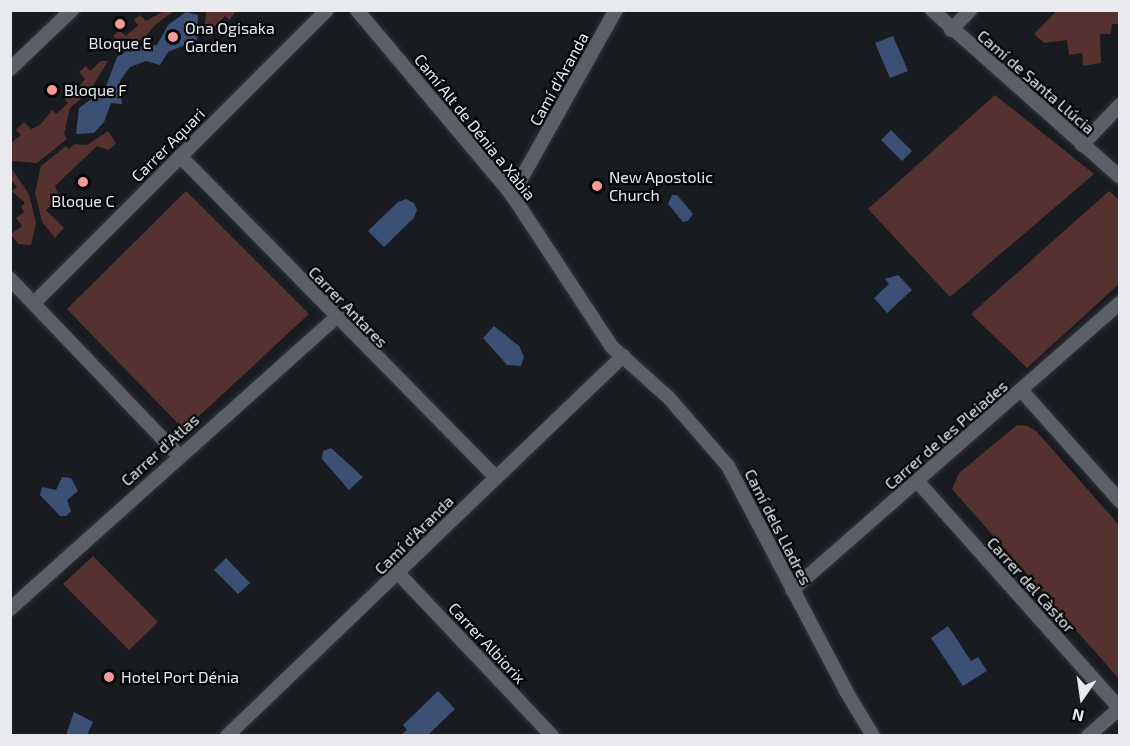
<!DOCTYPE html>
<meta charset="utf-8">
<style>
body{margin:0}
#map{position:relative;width:1130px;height:746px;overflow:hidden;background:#181b20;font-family:"Exo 2",sans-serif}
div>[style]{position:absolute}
.green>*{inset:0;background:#55312f}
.water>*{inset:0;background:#3c5075}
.roads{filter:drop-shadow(0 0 2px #323437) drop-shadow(0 0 2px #323437)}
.street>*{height:14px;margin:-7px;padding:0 7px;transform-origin:7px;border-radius:7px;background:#5c6066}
.dots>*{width:16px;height:16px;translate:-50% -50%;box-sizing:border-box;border:3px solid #050608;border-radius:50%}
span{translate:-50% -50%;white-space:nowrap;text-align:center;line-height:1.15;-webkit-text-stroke:4.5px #050608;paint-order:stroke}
.poi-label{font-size:16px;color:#e8eaed}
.left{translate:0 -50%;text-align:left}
.street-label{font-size:16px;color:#e8eaed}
.frame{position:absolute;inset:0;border:12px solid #e8eaed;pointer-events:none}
.north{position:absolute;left:1052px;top:668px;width:60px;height:60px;-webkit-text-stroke:4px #050608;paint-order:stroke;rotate:193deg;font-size:16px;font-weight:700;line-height:24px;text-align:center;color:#e8eaed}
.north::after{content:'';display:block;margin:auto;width:21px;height:27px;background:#e8eaed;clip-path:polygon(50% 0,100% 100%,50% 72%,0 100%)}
</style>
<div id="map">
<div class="green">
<i style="clip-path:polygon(1057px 10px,1119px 11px,1119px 24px,1112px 24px,1111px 34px,1100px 34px,1101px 63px,1083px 66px,1082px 53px,1069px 55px,1067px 40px,1044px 43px,1034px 34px)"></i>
<i style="clip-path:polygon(164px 11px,174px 11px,156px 24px,144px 39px,123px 45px,113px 36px,119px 30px,126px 36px,138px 25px,134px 20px,140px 15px,146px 21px)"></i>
<i style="clip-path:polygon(206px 11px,206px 10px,236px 11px,229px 20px,225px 16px,212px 29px,216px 33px,211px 38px,204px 33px)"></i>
<i style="clip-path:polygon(101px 61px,108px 61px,89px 92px,70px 108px,64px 134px,67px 139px,37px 163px,11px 161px,11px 143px,21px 135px,16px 130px,24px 122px,31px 129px,40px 125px,52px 110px,56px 114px,68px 103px,64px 98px,73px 94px,85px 79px,79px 72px,86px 66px,90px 71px)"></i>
<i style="clip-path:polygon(995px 95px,1094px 174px,950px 297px,868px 209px)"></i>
<i style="clip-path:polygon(108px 131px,116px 143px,109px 150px,97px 146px,55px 186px,60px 199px,46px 210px,64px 228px,55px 238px,42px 222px,35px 193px,41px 166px,66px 146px,69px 149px,74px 144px,87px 145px)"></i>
<i style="clip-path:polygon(11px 168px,29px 194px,36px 223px,31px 245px,18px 244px,11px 234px,22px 226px,16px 218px,24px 212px,21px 207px,25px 203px,12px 191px,17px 187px,11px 180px)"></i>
<i style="clip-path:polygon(186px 191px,309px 314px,184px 430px,67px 309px)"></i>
<i style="clip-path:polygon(1109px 191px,1119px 200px,1119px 284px,1027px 368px,971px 314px)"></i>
<i style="clip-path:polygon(1017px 425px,1028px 426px,1037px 432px,1119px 525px,1119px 679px,952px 489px,959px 473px)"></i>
<i style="clip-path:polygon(93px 556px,158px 622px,129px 650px,63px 584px)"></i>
</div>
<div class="water">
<i style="clip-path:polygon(186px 12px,198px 15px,197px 40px,168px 52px,160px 65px,146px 61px,130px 67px,120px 81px,122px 104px,111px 103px,104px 122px,94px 133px,76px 134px,79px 108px,105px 89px,117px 57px,133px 47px,157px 45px,168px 25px)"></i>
<i style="clip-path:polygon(893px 36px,908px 71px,890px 78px,875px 43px)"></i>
<i style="clip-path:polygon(891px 130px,912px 151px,902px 161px,881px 140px)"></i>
<i style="clip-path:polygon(672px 195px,677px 195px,693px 214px,688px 221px,683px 222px,668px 204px)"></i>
<i style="clip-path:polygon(406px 199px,414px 203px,417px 210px,414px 218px,384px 247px,368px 231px,398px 202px)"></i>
<i style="clip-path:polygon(898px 275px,912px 290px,887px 313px,874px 298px,889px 284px,885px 279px)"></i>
<i style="clip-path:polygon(494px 326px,519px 346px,524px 357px,521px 366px,507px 365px,483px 338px)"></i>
<i style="clip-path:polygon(331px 448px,363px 477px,349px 490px,322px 459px,323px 451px)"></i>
<i style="clip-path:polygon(62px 477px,71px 478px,78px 491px,67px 500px,71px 511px,66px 516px,60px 516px,40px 495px,42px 487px,56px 490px)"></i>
<i style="clip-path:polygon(226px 558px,250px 583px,238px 594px,214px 570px)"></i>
<i style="clip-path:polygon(948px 626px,971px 661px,978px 657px,987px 671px,963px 686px,931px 638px)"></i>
<i style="clip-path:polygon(438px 691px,455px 709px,428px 735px,401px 735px,407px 730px,403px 725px)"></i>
<i style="clip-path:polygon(74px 712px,93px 722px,87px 735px,66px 735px)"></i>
</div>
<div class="roads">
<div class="street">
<i style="left:357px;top:10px;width:241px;rotate:50deg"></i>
<i style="left:512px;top:195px;width:181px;rotate:56.7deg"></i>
<i style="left:611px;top:346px;width:78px;rotate:41.9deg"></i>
<i style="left:669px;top:398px;width:90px;rotate:49.1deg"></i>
<i style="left:728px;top:466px;width:254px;rotate:62.3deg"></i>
<i style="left:846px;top:691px;width:52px;rotate:59deg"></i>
<i style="left:932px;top:10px;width:251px;rotate:41.6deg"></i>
<i style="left:951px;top:30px;width:28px;rotate:-46deg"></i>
<i style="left:10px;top:69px;width:86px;rotate:-43.6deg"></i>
<i style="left:1082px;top:145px;width:55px;rotate:-46.5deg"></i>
<i style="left:180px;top:156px;width:450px;rotate:45.5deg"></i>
<i style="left:512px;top:195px;width:212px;rotate:-60.7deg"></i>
<i style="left:10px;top:279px;width:243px;rotate:46.3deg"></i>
<i style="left:34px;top:303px;width:414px;rotate:-45deg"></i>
<i style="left:1021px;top:390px;width:149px;rotate:48.3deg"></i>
<i style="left:918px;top:482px;width:304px;rotate:48.3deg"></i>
<i style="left:399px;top:574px;width:223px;rotate:46.6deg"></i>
<i style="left:792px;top:590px;width:436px;rotate:-41.2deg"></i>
<i style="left:10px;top:609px;width:436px;rotate:-41.8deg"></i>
<i style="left:227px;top:736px;width:549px;rotate:-43.82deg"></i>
<i style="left:1088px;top:736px;width:41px;rotate:-41.1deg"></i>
</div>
</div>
<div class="dots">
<i style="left:120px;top:24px;background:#f59b97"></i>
<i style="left:173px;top:37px;background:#f59b97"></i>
<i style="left:52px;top:90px;background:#f59b97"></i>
<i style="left:83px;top:182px;background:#f59b97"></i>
<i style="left:597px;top:186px;background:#f59b97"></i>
<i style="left:109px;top:677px;background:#f59b97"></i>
</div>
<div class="poi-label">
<span class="left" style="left:185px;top:37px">Ona Ogisaka<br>Garden</span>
<span style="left:120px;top:43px">Bloque E</span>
<span class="left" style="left:64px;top:90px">Bloque F</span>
<span class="left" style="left:609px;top:186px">New Apostolic<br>Church</span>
<span style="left:83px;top:201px">Bloque C</span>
<span class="left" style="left:121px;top:677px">Hotel Port Dénia</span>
</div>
<div class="street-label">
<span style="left:559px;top:79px;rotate:-61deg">Camí d'Aranda</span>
<span style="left:1036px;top:82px;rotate:41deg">Camí de Santa Llúcia</span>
<span style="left:475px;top:127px;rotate:51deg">Camí Alt de Dénia a Xàbia</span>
<span style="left:168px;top:145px;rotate:-45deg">Carrer Aquari</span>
<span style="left:348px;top:307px;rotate:46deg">Carrer Antares</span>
<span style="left:946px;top:435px;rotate:-41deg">Carrer de les Pleiades</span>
<span style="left:160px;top:450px;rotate:-42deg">Carrer d'Atlas</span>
<span style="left:778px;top:527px;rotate:63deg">Camí dels Lladres</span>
<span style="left:414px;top:535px;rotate:-45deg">Camí d'Aranda</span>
<span style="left:1031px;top:585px;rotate:48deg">Carrer del Càstor</span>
<span style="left:487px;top:643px;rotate:47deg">Carrer Albiorix</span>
</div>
<div class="frame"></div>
<div class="north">N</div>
</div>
